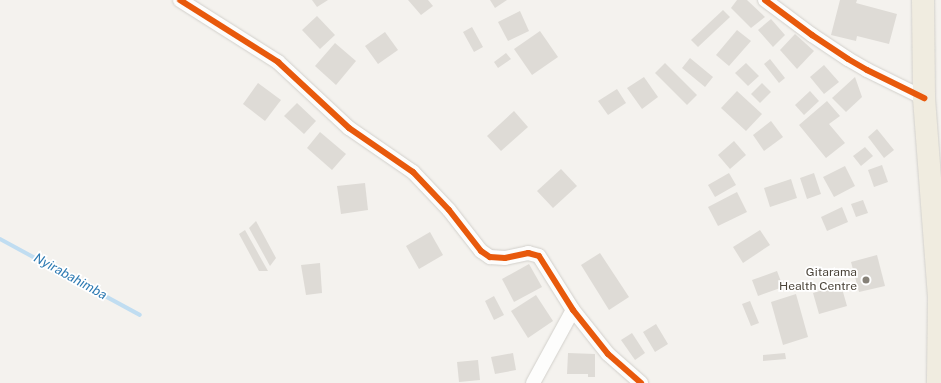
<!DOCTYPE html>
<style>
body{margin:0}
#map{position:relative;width:941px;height:383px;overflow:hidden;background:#f4f2ee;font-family:"Public Sans",sans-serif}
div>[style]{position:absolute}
.stream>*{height:4px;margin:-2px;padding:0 2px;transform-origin:2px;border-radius:2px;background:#c0ddf1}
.building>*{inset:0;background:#dedbd6}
.roads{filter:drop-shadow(0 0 1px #d2d0cb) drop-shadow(0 0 1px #d2d0cb)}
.minor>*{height:14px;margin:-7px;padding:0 7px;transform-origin:7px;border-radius:7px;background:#fdfdfc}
.trunk>*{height:22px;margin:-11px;padding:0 11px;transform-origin:11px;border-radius:11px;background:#f0ece0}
.cycleway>*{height:6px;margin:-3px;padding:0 3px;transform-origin:3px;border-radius:3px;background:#e8590c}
.dots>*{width:11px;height:11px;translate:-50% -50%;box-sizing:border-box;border:2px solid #fff;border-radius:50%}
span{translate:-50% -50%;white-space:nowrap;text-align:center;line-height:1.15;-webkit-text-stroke:3.5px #fff;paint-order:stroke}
.poi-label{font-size:12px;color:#4b4439}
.right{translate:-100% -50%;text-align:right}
.water-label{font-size:13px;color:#2e7ab2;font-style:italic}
</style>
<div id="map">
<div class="stream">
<i style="left:0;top:239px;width:159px;rotate:28.5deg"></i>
</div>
<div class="building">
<i style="clip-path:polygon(312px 0,328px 0,317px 7px)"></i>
<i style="clip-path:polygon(408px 0,428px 0,433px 6px,421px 15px)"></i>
<i style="clip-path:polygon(490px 0,507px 0,495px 8px)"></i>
<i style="clip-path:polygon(737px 0,747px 0,765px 17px,751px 28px,731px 8px)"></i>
<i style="clip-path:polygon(840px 0,857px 0,856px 3px,897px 14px,889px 44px,857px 36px,856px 41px,831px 35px)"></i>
<i style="clip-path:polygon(723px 10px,730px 17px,698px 47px,691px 40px)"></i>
<i style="clip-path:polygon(520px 11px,529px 31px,508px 41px,498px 22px)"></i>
<i style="clip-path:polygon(317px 16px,335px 35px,320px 49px,302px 30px)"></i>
<i style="clip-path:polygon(771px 19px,785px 35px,773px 47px,758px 30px)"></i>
<i style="clip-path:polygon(472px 27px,483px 47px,474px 52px,463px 32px)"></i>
<i style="clip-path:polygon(737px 30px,751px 41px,729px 66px,716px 55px)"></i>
<i style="clip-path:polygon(540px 31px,558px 57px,532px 75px,514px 49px)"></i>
<i style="clip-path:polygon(385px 32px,398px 50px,378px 64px,365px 46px)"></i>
<i style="clip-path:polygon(795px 34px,814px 51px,797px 69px,780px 50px)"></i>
<i style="clip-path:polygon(335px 43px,356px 61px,336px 85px,315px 66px)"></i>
<i style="clip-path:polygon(506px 53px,511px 59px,498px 68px,494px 62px)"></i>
<i style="clip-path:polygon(690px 58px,713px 77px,705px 87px,682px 68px)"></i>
<i style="clip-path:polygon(770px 59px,785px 78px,779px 83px,764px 64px)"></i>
<i style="clip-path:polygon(665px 63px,697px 95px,687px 105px,655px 73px)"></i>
<i style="clip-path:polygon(746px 63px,759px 76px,748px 86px,735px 73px)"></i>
<i style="clip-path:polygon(824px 65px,839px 82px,824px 94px,810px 77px)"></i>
<i style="clip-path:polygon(644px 77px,658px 97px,642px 109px,627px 88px)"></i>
<i style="clip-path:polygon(855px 77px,862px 97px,846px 112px,832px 98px)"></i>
<i style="clip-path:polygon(258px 83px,281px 100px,265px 121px,243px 104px)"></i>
<i style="clip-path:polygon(762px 83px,771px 92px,760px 103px,751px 94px)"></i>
<i style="clip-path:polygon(617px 89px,626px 103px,608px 115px,598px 101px)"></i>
<i style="clip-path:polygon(737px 91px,762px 114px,746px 131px,721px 108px)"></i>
<i style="clip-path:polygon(810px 91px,819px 101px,804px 115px,795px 105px)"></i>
<i style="clip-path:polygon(827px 101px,840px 116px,829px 124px,845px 143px,826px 158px,799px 125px)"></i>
<i style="clip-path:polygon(297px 103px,316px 121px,304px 134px,284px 116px)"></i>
<i style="clip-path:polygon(514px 111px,528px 127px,501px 151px,487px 136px)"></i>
<i style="clip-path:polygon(771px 121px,783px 137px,764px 151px,753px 135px)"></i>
<i style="clip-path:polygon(877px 129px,894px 150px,884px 158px,868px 137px)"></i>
<i style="clip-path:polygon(320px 132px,346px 154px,332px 170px,307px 148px)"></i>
<i style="clip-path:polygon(734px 141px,746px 155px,730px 169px,718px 155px)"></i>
<i style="clip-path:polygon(865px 147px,873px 156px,861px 166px,853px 156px)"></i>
<i style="clip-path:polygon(882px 165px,888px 182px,874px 187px,868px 170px)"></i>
<i style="clip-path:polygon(845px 166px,855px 186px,834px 197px,823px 177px)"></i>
<i style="clip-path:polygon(561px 169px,577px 186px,553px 208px,537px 191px)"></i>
<i style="clip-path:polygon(729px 173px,736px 185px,715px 197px,708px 185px)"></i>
<i style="clip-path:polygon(814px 173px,821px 194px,807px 199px,800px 178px)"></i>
<i style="clip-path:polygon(791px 179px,797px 198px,770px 207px,764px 188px)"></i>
<i style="clip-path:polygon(365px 183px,368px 210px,341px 214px,337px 186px)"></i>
<i style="clip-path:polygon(737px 192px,747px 212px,718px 226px,708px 207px)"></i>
<i style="clip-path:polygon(863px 200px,868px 213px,856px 217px,851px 204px)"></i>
<i style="clip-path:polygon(842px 207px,848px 222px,827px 231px,821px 217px)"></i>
<i style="clip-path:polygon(256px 221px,276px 258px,270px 266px,249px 228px)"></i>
<i style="clip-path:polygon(245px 230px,268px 271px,259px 271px,239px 234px)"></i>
<i style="clip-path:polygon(760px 230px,770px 245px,743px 263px,733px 247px)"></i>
<i style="clip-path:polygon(430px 232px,443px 255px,419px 269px,406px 246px)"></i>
<i style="clip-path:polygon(600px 253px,629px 297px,609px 310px,581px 265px)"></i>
<i style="clip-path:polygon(877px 255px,885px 286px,859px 292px,851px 262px)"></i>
<i style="clip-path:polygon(320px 263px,322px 293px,306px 295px,301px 265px)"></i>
<i style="clip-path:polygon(529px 264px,542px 287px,514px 302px,502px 279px)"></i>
<i style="clip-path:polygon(777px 271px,783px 287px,758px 296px,752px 280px)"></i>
<i style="clip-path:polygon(841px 285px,847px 306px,819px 314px,813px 293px)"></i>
<i style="clip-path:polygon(796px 294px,808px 337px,783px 345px,771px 302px)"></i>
<i style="clip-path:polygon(536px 295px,553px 321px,528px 338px,511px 311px)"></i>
<i style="clip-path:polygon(494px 296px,504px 315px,494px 320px,485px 301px)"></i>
<i style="clip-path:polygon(750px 301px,759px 323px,751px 326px,742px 304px)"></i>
<i style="clip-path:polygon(656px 324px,668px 344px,655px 352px,643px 332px)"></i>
<i style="clip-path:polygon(632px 333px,645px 353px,635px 360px,621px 340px)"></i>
<i style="clip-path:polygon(513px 353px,516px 370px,495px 374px,491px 357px)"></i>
<i style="clip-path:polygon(568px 353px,595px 354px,595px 377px,588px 377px,588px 374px,567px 374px)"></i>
<i style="clip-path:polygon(785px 353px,786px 359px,763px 361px,763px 355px)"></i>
<i style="clip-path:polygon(478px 360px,480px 380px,459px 382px,457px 362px)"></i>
</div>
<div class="roads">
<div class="minor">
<i style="left:180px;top:0;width:116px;rotate:32.3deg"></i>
<i style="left:278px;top:62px;width:97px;rotate:42.9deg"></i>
<i style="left:349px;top:128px;width:78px;rotate:34.5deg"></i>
<i style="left:413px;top:172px;width:52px;rotate:46.5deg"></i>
<i style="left:449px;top:210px;width:52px;rotate:52deg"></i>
<i style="left:481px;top:251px;width:11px;rotate:34deg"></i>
<i style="left:490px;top:257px;width:15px;rotate:4deg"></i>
<i style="left:505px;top:258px;width:24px;rotate:-12deg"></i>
<i style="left:528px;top:253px;width:11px;rotate:15deg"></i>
<i style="left:539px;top:256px;width:64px;rotate:57.8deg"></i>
<i style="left:573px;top:310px;width:56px;rotate:51.5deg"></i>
<i style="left:608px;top:354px;width:44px;rotate:41.3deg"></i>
<i style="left:765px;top:0;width:59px;rotate:36.7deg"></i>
<i style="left:812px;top:35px;width:43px;rotate:33.7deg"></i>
<i style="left:848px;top:59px;width:22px;rotate:30deg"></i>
<i style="left:867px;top:70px;width:64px;rotate:26.2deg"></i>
<i style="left:533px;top:383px;width:83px;rotate:-61.3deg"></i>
</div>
<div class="trunk">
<i style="left:923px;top:0;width:98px;rotate:89.4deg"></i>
<i style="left:924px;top:98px;width:199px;rotate:85.7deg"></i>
<i style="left:939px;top:296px;width:87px;rotate:90.7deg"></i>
</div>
</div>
<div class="cycleway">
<i style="left:180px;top:0;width:116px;rotate:32.3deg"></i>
<i style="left:278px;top:62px;width:97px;rotate:42.9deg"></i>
<i style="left:349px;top:128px;width:78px;rotate:34.5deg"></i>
<i style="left:413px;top:172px;width:52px;rotate:46.5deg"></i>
<i style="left:449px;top:210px;width:52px;rotate:52deg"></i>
<i style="left:481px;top:251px;width:11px;rotate:34deg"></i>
<i style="left:490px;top:257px;width:15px;rotate:4deg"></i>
<i style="left:505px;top:258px;width:24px;rotate:-12deg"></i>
<i style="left:528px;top:253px;width:11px;rotate:15deg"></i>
<i style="left:539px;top:256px;width:64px;rotate:57.8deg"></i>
<i style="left:573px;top:310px;width:56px;rotate:51.5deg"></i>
<i style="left:608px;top:354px;width:44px;rotate:41.3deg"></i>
<i style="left:765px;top:0;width:59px;rotate:36.7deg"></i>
<i style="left:812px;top:35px;width:43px;rotate:33.7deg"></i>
<i style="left:848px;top:59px;width:22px;rotate:30deg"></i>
<i style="left:867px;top:70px;width:64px;rotate:26.2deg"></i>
</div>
<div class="dots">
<i style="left:866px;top:280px;background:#868178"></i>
</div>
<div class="poi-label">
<span class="right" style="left:857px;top:280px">Gitarama<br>Health Centre</span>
</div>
<div class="water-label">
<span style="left:70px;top:277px;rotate:29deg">Nyirabahimba</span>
</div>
</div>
